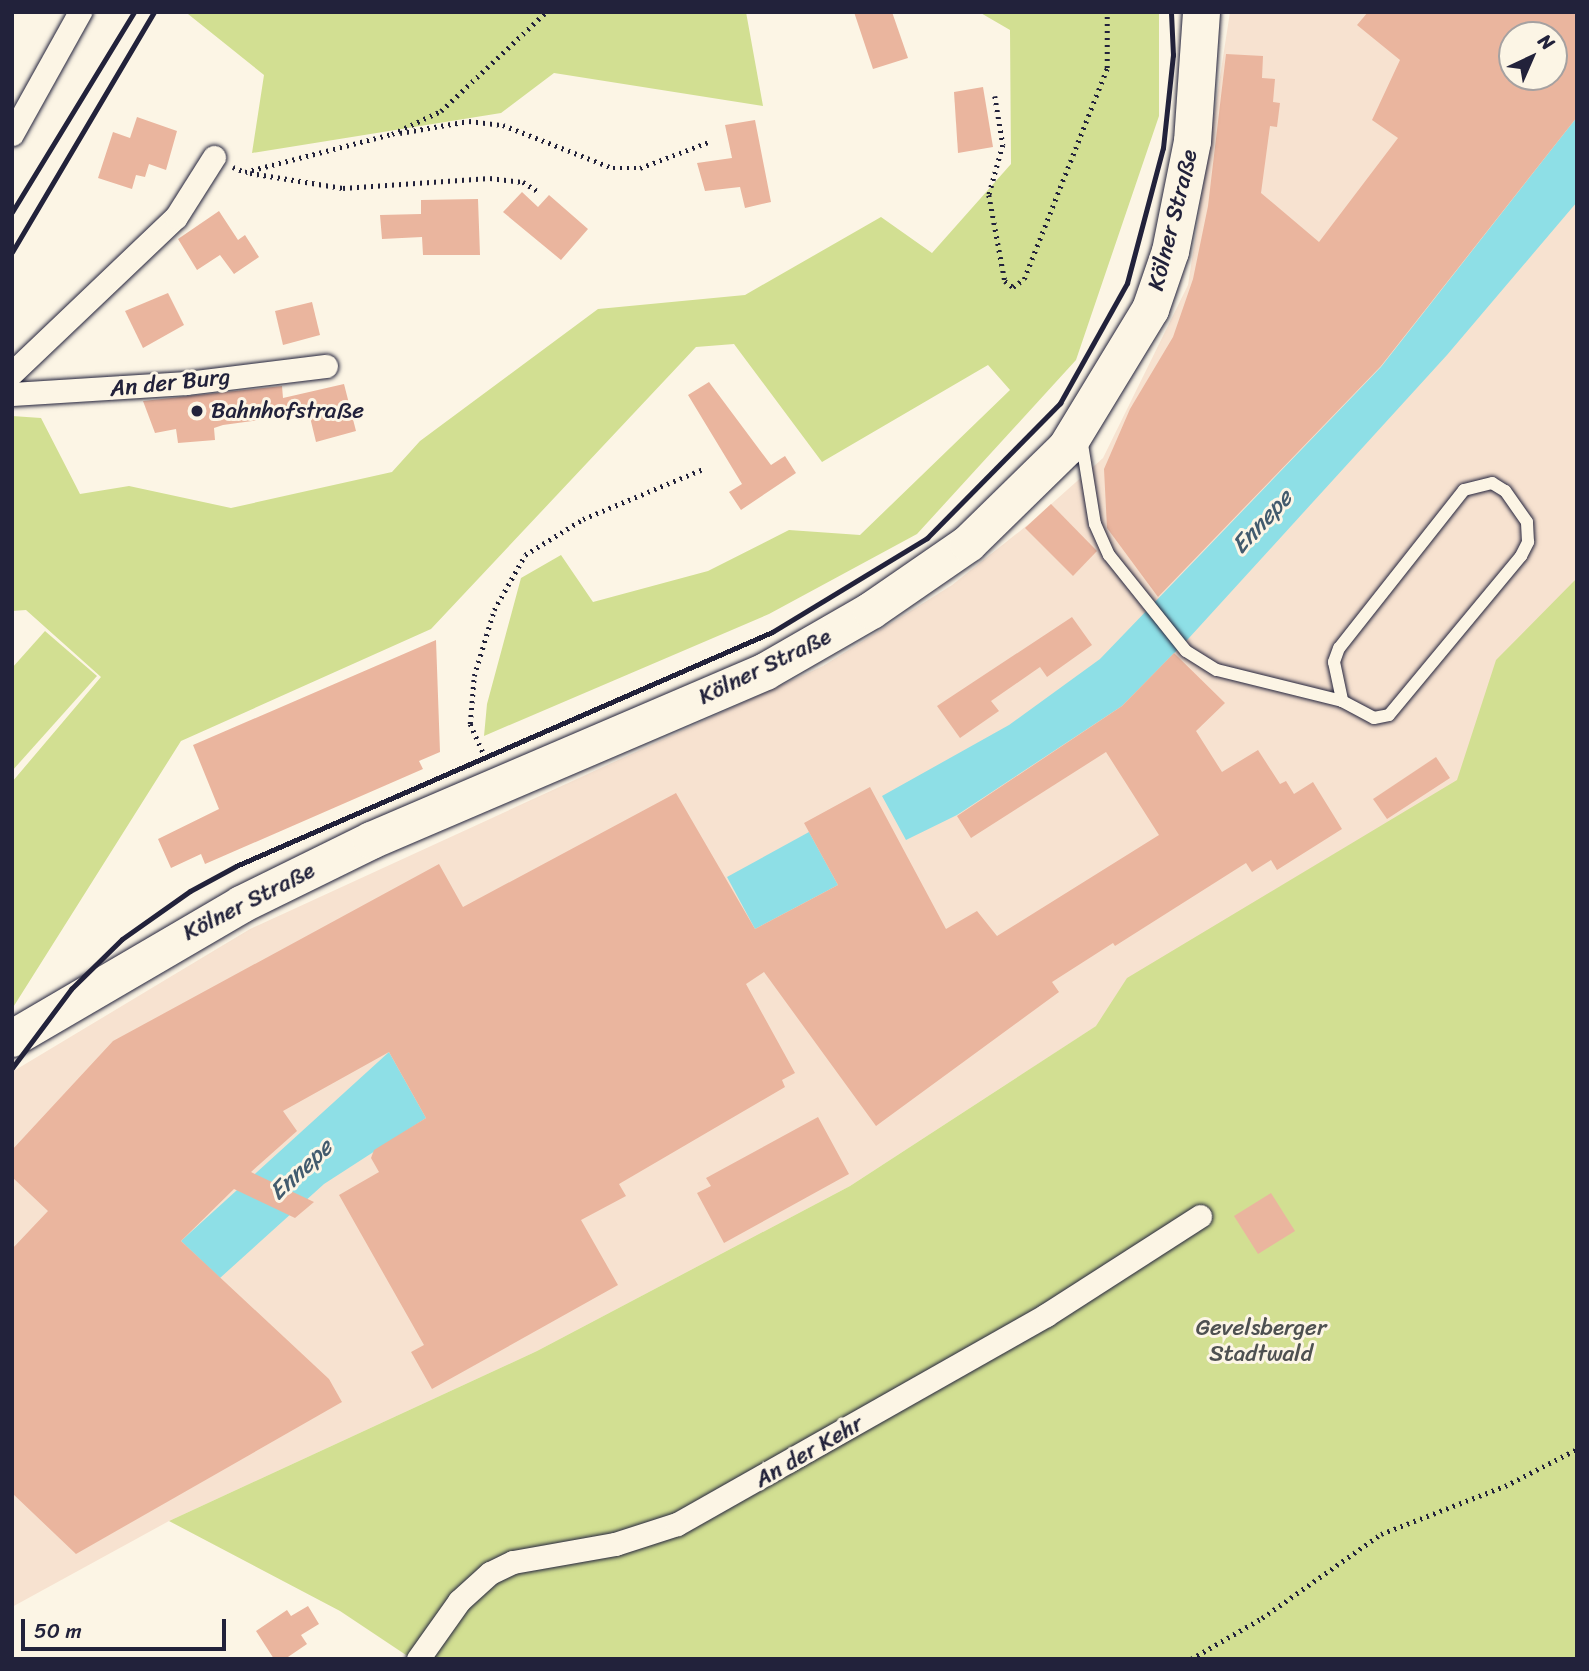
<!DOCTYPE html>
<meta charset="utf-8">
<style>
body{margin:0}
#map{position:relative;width:1589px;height:1671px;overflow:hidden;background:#fcf5e5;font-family:Sriracha,sans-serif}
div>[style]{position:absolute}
.built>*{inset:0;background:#f7e2d0}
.green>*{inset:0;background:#d2df92}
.water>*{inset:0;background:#8edfe6}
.building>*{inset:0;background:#eab59e}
.path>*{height:4.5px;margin-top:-2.25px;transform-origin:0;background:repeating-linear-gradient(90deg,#22223b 0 2px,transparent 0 7px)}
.roads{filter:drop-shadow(0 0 2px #22223b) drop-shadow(0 0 2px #22223b)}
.lane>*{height:12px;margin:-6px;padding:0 6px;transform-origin:6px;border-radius:6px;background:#fcf5e5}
.street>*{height:23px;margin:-11.5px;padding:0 11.5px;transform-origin:11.5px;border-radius:11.5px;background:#fcf5e5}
.primary>*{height:37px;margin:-18.5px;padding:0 18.5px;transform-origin:18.5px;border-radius:18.5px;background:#fcf5e5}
.rail>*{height:5px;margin:-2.5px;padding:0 2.5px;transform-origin:2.5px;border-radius:2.5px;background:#22223b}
.dots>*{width:19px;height:19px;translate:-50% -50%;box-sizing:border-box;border:4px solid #fcf5e5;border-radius:50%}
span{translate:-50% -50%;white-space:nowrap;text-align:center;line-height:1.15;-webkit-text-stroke:6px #fcf5e5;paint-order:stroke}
.street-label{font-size:23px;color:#22223b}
.poi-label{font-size:23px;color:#22223b}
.left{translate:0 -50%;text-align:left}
.park-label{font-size:23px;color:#4e5151}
.water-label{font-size:24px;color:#425b6e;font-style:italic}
.frame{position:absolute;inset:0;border:14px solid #22223b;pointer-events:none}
.north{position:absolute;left:1498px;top:21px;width:70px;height:70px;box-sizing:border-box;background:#fcf5e5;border:2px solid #a5a1a1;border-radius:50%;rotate:44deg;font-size:19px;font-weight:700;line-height:28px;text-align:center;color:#22223b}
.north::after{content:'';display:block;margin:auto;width:24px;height:32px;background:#22223b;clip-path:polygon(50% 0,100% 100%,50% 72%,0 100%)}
.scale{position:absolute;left:21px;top:1619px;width:205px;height:32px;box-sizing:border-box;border:4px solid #22223b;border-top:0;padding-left:9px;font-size:21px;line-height:24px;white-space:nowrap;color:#22223b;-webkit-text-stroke:5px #fcf5e5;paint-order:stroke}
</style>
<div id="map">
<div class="built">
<i style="clip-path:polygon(evenodd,1230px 12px,1577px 12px,1577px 578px,1455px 793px,850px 1186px,537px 1351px,169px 1521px,12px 1607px,12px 1072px,250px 929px,823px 666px,952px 585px,1030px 523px,1103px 458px,1188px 285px,1230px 12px,1512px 35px,1554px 35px,1554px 77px,1512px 77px,1512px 35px)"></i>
</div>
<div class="green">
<i style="clip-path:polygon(746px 12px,763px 106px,554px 73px,501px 113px,252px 153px,264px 75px,188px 14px)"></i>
<i style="clip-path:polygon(979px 12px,1159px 12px,1159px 116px,1076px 360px,917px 534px,769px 614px,484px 736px,487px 704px,521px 578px,561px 555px,593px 602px,708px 571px,789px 530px,860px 535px,1010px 390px,988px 365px,822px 462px,734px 344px,696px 347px,431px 629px,181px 741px,12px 1009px,12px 782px,101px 677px,26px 610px,12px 611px,12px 416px,41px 418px,80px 494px,129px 486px,231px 508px,392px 472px,420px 441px,598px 309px,745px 295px,881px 217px,932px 253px,1011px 164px,1010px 30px)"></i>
<i style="clip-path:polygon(1577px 578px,1577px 1659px,412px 1659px,340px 1611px,169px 1521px,537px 1351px,850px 1186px,1096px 1026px,1127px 978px,1457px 780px,1496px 660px)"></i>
<i style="clip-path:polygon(45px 631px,97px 676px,12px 771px,12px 668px)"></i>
</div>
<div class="water">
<i style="clip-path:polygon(1577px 117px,1577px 202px,1447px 355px,1189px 638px,1122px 706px,957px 815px,906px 840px,882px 796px,1009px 725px,1100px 659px,1381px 367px)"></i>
<i style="clip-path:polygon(809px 832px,838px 885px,755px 929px,727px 877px)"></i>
<i style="clip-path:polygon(389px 1052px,426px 1118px,324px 1184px,220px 1278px,181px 1241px)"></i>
</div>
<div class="building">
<i style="clip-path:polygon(854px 12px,892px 12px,908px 58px,873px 69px)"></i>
<i style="clip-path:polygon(evenodd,1368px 12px,1577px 12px,1577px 117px,1381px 366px,1158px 597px,1107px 528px,1104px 469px,1130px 409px,1173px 337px,1193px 279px,1208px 206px,1226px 54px,1263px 56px,1262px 78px,1275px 79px,1273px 102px,1280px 103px,1277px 127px,1270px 126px,1261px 193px,1319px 242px,1398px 138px,1372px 120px,1400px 60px,1357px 25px,1368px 12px,1512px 35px,1554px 35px,1554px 77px,1512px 77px,1512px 35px)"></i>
<i style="clip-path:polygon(983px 87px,993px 147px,958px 153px,954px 92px)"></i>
<i style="clip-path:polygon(137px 117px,177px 131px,166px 170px,149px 164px,145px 177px,136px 175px,132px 189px,98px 178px,113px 132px,130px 138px)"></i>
<i style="clip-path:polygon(755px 120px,771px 202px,745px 208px,740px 187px,705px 191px,697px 163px,732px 158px,725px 125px)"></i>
<i style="clip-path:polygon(522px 192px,538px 207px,549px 195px,588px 229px,561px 260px,503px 212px)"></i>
<i style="clip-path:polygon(478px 199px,480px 255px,423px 255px,422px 237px,382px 239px,380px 215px,421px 214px,421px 200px)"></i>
<i style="clip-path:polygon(219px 211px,238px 240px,245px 235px,259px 257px,234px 274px,220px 255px,197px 270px,178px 239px)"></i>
<i style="clip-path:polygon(168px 293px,184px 325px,143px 348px,125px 311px)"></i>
<i style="clip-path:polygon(312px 302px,320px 335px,283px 345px,275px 311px)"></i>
<i style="clip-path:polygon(709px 382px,771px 465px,785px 456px,796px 473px,741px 510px,729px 492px,742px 484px,688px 395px)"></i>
<i style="clip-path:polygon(344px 384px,356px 431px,316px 442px,309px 413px,223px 425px,214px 428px,215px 440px,178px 443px,176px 429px,155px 433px,143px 401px,282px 386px,283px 398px)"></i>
<i style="clip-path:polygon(1051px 504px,1097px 551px,1073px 576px,1025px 528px)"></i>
<i style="clip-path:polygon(1072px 617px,1092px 645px,1047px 677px,1040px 667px,991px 701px,999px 711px,960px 738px,937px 706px)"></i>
<i style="clip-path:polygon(436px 640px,440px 752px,419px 761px,423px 769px,205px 864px,201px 854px,171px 868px,158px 839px,219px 809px,193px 745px)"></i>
<i style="clip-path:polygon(1174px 653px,1225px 703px,1196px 731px,1222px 772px,1258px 750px,1280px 784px,1286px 781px,1294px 794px,1313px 782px,1342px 829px,1277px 870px,1271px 860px,1252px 872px,1246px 863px,1115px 946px,1113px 943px,1052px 982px,1059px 992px,876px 1126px,764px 972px,746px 984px,795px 1073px,782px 1080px,785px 1087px,619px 1184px,626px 1196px,581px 1220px,618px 1285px,432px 1389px,411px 1352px,424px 1345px,339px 1195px,379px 1172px,371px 1158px,374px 1150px,426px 1118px,389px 1052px,283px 1111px,297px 1131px,251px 1172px,314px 1202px,295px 1218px,234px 1189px,181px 1241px,329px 1379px,342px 1402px,76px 1554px,12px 1493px,12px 1249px,48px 1211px,12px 1177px,12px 1150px,113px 1041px,439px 864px,463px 907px,676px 793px,755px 929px,838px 885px,804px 823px,870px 787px,946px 929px,977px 911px,997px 936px,1159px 835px,1106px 752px,971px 838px,957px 816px,1122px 706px)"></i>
<i style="clip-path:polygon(1436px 757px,1450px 778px,1387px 819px,1373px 799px)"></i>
<i style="clip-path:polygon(818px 1117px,849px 1174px,724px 1243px,697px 1193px,711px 1186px,706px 1178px)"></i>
<i style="clip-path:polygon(1271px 1193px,1295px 1231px,1258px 1254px,1234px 1216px)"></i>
<i style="clip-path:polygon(308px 1606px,319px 1624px,301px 1635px,307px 1644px,285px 1659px,274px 1659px,256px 1631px,287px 1610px,291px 1616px)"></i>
</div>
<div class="path">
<i style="left:995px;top:96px;width:50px;rotate:80.7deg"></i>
<i style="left:1003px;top:145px;width:52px;rotate:105.6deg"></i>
<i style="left:989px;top:195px;width:87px;rotate:79.5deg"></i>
<i style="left:1005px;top:281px;width:10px;rotate:37deg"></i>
<i style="left:1013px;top:287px;width:14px;rotate:-36deg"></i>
<i style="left:1024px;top:279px;width:227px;rotate:-68.5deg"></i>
<i style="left:1107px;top:68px;width:56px;rotate:-90deg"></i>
<i style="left:400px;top:133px;width:70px;rotate:-9.9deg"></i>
<i style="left:469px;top:121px;width:34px;rotate:7deg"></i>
<i style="left:503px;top:125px;width:118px;rotate:21.4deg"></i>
<i style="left:613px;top:168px;width:27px"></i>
<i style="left:640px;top:168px;width:76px;rotate:-20.8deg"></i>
<i style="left:233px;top:167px;width:13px;rotate:23deg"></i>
<i style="left:245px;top:172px;width:152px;rotate:-14.5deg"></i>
<i style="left:392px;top:134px;width:54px;rotate:-25.1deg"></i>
<i style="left:441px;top:111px;width:144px;rotate:-43.3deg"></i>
<i style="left:250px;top:173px;width:94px;rotate:9.2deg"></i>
<i style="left:343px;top:188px;width:147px;rotate:-3.9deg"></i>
<i style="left:490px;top:178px;width:33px;rotate:7deg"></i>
<i style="left:523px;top:182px;width:19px;rotate:32deg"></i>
<i style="left:485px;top:758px;width:37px;rotate:-114deg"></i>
<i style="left:470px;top:724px;width:48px;rotate:-85.2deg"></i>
<i style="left:474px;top:676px;width:69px;rotate:-73.1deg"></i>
<i style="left:494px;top:610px;width:63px;rotate:-60.6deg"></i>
<i style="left:525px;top:555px;width:68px;rotate:-31.8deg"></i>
<i style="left:583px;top:519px;width:130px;rotate:-22.6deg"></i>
<i style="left:1191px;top:1659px;width:82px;rotate:-30deg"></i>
<i style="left:1262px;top:1618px;width:146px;rotate:-35.2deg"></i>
<i style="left:1381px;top:1534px;width:133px;rotate:-21.2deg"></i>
<i style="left:1505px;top:1486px;width:81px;rotate:-27.2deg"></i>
</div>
<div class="roads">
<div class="lane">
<i style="left:1081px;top:438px;width:87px;rotate:80.8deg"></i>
<i style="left:1095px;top:524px;width:34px;rotate:66deg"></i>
<i style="left:1109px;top:555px;width:123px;rotate:51.3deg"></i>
<i style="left:1186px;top:651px;width:36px;rotate:32deg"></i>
<i style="left:1217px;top:670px;width:129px;rotate:13.9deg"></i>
<i style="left:1342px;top:701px;width:36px;rotate:28deg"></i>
<i style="left:1374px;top:718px;width:15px;rotate:-11deg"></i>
<i style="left:1389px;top:715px;width:207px;rotate:-50.3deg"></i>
<i style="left:1521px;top:556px;width:16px;rotate:-63deg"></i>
<i style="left:1528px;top:542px;width:20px;rotate:-93deg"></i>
<i style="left:1527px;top:522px;width:38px;rotate:-125deg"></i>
<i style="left:1505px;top:491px;width:15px;rotate:-148deg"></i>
<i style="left:1492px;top:483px;width:29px;rotate:166deg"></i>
<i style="left:1464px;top:490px;width:201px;rotate:128.3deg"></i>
<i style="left:1339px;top:648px;width:15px;rotate:110deg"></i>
<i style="left:1334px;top:662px;width:40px;rotate:78deg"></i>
</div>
<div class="street">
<i style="left:12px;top:134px;width:140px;rotate:-60.9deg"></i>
<i style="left:12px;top:373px;width:226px;rotate:-43.6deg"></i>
<i style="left:176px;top:217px;width:71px;rotate:-57.7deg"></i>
<i style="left:12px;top:394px;width:175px;rotate:-3.6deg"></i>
<i style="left:187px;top:383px;width:140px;rotate:-7deg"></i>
<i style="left:418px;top:1659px;width:71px;rotate:-54.7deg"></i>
<i style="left:459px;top:1601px;width:42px;rotate:-42.1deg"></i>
<i style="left:490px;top:1573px;width:25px;rotate:-26deg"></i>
<i style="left:513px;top:1562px;width:104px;rotate:-10deg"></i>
<i style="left:615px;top:1544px;width:65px;rotate:-17.9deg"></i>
<i style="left:677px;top:1524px;width:424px;rotate:-29.5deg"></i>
<i style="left:1046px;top:1315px;width:183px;rotate:-32.7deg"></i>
</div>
<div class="primary">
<i style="left:12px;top:1038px;width:265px;rotate:-30.3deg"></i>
<i style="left:241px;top:904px;width:145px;rotate:-26.2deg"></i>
<i style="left:371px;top:840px;width:429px;rotate:-23.2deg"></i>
<i style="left:765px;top:671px;width:122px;rotate:-29.9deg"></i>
<i style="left:871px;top:610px;width:118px;rotate:-34.6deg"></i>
<i style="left:968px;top:543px;width:137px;rotate:-44.4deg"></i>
<i style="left:1066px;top:447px;width:162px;rotate:-58.7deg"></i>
<i style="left:1150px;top:309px;width:61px;rotate:-71deg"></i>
<i style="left:1170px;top:251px;width:112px;rotate:-78.7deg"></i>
<i style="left:1192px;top:141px;width:129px;rotate:-86deg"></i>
</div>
</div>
<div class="rail">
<i style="left:12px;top:212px;width:234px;rotate:-58.6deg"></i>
<i style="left:12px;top:252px;width:279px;rotate:-59.4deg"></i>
<i style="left:12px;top:1068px;width:99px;rotate:-53.2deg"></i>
<i style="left:71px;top:989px;width:71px;rotate:-44.4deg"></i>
<i style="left:122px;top:939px;width:83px;rotate:-35.2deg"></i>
<i style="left:190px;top:891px;width:52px;rotate:-28.5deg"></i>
<i style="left:236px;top:866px;width:585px;rotate:-23.58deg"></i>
<i style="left:772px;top:632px;width:181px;rotate:-31.2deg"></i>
<i style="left:927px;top:538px;width:190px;rotate:-45.4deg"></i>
<i style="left:1060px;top:403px;width:137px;rotate:-60.8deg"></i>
<i style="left:1127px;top:283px;width:140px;rotate:-75.1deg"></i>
<i style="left:1163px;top:148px;width:94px;rotate:-83.9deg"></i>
<i style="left:1173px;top:55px;width:43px;rotate:-92.7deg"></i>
</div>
<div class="dots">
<i style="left:197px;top:411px;background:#22223b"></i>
</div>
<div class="street-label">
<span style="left:1173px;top:220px;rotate:-76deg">Kölner Straße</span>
<span style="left:170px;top:383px;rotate:-6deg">An der Burg</span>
<span style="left:765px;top:667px;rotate:-26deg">Kölner Straße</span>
<span style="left:249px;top:902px;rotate:-27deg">Kölner Straße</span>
<span style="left:809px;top:1452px;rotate:-30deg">An der Kehr</span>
</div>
<div class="poi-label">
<span class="left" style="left:211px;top:411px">Bahnhofstraße</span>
</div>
<div class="park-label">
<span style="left:1261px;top:1341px">Gevelsberger<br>Stadtwald</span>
</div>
<div class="water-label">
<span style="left:1262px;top:522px;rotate:-47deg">Ennepe</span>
<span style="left:301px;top:1170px;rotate:-43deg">Ennepe</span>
</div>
<div class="frame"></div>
<div class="north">N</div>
<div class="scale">50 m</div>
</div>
